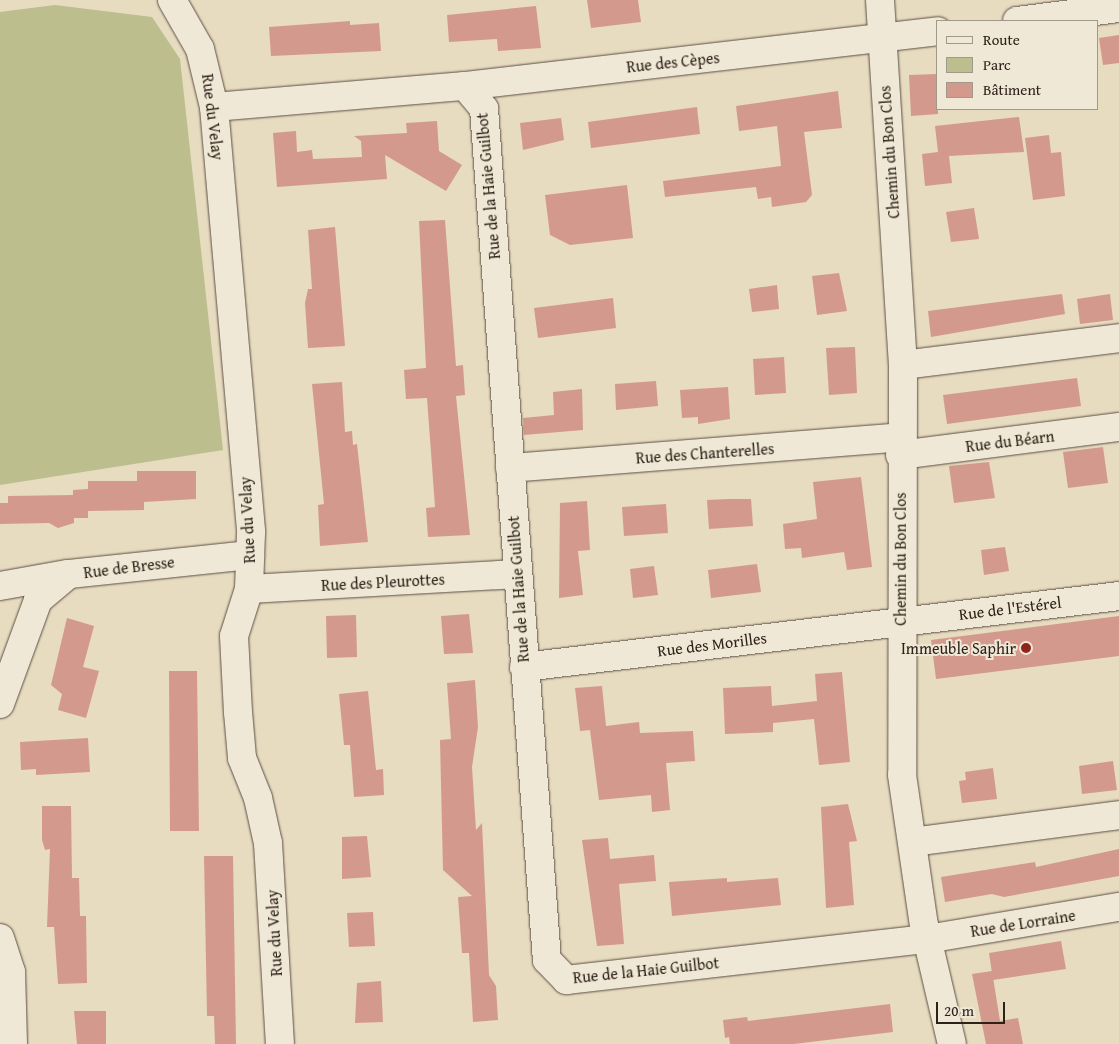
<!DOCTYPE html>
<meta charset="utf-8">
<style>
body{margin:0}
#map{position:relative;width:1119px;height:1044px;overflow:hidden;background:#e7dbc0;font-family:"Gentium Book Plus",serif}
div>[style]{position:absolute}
.green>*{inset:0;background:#bcbe8e}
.building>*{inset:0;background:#d4998d}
.roads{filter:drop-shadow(0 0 1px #5d4f43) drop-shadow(0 0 1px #5d4f43)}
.minor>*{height:28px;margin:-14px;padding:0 14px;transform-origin:14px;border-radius:14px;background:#efe8d6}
.dots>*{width:14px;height:14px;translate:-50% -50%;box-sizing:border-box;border:2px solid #efe8d6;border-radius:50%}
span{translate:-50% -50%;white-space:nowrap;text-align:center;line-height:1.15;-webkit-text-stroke:4px #efe8d6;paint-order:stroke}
.street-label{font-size:16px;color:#2f2019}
.poi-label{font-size:16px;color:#2f2019}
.right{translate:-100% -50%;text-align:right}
.legend{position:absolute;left:936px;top:20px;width:162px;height:90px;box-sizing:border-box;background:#efe8d6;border:1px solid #a2988a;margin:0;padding:6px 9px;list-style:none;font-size:15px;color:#2f2019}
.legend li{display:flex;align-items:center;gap:10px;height:25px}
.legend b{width:25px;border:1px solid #a2988a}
.scale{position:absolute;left:936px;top:1002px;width:69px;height:22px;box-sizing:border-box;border:2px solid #2f2019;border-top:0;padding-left:6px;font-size:15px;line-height:18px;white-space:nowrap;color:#2f2019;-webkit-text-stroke:4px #efe8d6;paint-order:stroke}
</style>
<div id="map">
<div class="green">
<i style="clip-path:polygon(55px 5px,152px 17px,180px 59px,223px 450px,0 485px,0 12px)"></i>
</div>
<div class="building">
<i style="clip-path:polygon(587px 0,638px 0,641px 22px,591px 28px)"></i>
<i style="clip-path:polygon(536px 6px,541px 48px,498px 51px,497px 39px,449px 42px,447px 15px)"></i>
<i style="clip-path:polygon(350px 21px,350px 25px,379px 23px,381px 51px,271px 56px,269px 27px)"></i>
<i style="clip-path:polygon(1119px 35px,1119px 63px,1103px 65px,1099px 38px)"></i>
<i style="clip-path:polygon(937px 74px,938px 114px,911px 116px,909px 75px)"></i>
<i style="clip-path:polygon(838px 91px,842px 128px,804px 132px,812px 195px,806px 202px,772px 207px,771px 197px,758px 199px,756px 187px,665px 197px,663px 181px,781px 166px,777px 126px,739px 131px,736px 106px)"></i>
<i style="clip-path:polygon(697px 107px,700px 134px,591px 148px,588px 122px)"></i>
<i style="clip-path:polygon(1019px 117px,1024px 152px,949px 156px,952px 183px,925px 186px,922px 154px,938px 152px,935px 126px)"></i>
<i style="clip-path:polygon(561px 118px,564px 140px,523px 150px,520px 123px)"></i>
<i style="clip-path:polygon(437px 121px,439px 151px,462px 165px,446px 191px,385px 155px,387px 179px,277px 187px,273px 133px,296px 131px,297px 152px,312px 150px,313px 159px,362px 157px,361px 141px,354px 136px,407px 133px,406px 123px)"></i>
<i style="clip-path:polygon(1049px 135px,1051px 153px,1061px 152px,1065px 196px,1033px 200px,1025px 138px)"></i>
<i style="clip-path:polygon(627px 185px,633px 238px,570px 245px,550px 235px,545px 195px)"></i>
<i style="clip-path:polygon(974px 208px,979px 239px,951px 242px,946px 212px)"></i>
<i style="clip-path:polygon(445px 220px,456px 366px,463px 365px,465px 395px,456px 396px,470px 535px,428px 537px,426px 508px,435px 507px,427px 398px,406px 399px,404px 370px,426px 368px,419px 221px)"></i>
<i style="clip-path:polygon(335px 227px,345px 346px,308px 348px,305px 303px,308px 289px,312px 289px,308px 230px)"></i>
<i style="clip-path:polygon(839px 273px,847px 311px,817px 315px,812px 276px)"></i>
<i style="clip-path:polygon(777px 285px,779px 309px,752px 312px,749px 289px)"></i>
<i style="clip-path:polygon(1062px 294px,1065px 314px,931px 337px,928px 311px)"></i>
<i style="clip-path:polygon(1110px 294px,1113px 320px,1080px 324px,1077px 299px)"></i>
<i style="clip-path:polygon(613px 298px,616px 328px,538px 338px,534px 308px)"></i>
<i style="clip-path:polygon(855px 347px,857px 393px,829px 395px,826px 348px)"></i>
<i style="clip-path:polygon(784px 357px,786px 393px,755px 395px,753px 359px)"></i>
<i style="clip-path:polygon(1077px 378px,1081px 406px,947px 424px,943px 395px)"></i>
<i style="clip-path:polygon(656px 381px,658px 406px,616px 410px,615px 384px)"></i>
<i style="clip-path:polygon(342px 382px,345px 432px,352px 431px,353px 445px,357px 444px,368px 542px,320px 546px,318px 505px,324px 504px,312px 384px)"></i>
<i style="clip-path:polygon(728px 387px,730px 419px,698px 424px,698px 417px,682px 418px,680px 390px)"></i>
<i style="clip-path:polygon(582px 389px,583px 430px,524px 435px,523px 418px,554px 415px,553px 392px)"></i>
<i style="clip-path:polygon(1103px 447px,1108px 483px,1068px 488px,1063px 452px)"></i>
<i style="clip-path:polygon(989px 462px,995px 498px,954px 503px,949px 466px)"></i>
<i style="clip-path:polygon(137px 471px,196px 471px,196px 499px,144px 502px,144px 510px,88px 511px,88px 518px,74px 518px,74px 523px,58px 528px,49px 523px,0 524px,0 503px,8px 503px,8px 496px,73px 495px,73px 490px,88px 489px,88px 481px,137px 481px)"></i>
<i style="clip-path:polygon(861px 477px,872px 567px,847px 570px,844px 552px,802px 558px,801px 548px,785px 549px,783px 524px,817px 519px,813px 482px)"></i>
<i style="clip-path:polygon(729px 499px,751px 499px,753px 526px,709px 529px,707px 500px)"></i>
<i style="clip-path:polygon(587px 501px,590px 550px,578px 551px,583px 595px,559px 598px,560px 503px)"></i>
<i style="clip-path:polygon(666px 504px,668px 533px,624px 536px,622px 507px)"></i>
<i style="clip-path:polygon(1005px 547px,1009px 571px,984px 575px,981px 550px)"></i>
<i style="clip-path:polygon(757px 564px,761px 592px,711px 598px,708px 570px)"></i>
<i style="clip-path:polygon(654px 566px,658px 595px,633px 598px,630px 569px)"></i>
<i style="clip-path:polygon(469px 614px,473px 653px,444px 654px,441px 616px)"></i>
<i style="clip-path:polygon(356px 615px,357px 657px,327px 658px,326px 616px)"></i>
<i style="clip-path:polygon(1119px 616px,1119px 656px,936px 679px,931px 640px)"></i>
<i style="clip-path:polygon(67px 618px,94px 626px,83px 667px,99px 671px,86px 718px,58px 710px,62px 694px,51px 685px)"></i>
<i style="clip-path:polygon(169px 671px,197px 671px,199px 831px,170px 831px)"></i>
<i style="clip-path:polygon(842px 672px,850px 762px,819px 765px,814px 719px,773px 723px,773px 732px,725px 734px,723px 688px,771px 686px,772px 706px,817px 701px,815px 674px)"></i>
<i style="clip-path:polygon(475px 680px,478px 727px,472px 767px,476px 830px,482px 823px,489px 975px,496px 986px,498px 1020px,473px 1022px,469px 953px,462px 953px,458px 897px,472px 896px,443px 870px,440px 740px,451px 739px,447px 683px)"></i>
<i style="clip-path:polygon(602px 686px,606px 726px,639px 722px,640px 733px,693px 731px,695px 761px,666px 763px,670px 810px,652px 812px,651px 795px,599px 800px,590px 730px,580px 731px,575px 688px)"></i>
<i style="clip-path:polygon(368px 691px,376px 770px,383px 769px,384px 795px,354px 797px,350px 745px,344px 745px,339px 694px)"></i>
<i style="clip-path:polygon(88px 738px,90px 772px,36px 775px,36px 769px,21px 770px,20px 742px)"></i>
<i style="clip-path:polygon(1113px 761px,1117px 790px,1082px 794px,1079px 766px)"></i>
<i style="clip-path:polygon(993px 768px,997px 799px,962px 803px,959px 781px,966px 780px,965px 772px)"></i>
<i style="clip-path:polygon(848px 804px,857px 841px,849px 842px,854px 905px,826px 908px,821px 807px)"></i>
<i style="clip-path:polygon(42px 806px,71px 806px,72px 878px,79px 878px,80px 916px,86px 916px,87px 983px,58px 984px,54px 927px,47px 927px,50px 849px,45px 850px,42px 840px)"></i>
<i style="clip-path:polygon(367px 836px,371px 877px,342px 879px,342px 837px)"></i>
<i style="clip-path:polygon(608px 838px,610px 859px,654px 855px,656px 881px,619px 884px,624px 944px,597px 946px,582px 840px)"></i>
<i style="clip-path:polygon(1119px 849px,1119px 876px,1004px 897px,992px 894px,945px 902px,941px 877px,1035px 862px,1036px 867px)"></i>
<i style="clip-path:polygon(204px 856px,233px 856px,236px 1044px,215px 1044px,214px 1016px,207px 1016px)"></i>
<i style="clip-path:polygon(727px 878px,727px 882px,778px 878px,781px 905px,672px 916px,669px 882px)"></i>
<i style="clip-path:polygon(373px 912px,375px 946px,349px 947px,347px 913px)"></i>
<i style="clip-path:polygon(1061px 941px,1066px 969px,993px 980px,989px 953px)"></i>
<i style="clip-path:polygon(992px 971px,1000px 1021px,1018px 1018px,1023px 1044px,986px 1044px,972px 974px)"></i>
<i style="clip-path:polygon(381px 981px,383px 1022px,355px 1023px,357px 983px)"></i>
<i style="clip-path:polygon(890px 1004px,893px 1032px,794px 1044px,730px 1044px,729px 1037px,725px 1038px,723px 1020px,747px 1017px,748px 1021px)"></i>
<i style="clip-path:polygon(74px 1011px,106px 1011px,106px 1044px,77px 1044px)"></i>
</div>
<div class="roads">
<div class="minor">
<i style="left:172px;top:0;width:56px;rotate:60.3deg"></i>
<i style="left:200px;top:49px;width:60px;rotate:76.4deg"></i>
<i style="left:214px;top:107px;width:427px;rotate:85deg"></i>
<i style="left:251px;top:532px;width:57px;rotate:92deg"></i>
<i style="left:249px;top:589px;width:49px;rotate:107.7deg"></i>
<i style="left:234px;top:636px;width:76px;rotate:87deg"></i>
<i style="left:238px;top:712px;width:46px;rotate:85deg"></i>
<i style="left:242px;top:758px;width:43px;rotate:68.2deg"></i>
<i style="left:258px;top:798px;width:46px;rotate:77.5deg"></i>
<i style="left:268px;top:843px;width:201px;rotate:86.6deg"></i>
<i style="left:880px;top:0;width:366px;rotate:86.4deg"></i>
<i style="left:903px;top:365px;width:410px;rotate:90.1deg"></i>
<i style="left:902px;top:775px;width:152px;rotate:81.7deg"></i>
<i style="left:924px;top:925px;width:122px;rotate:76.8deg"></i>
<i style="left:1017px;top:21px;width:103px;rotate:-7.3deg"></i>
<i style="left:465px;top:86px;width:476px;rotate:-6.6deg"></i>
<i style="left:214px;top:107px;width:252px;rotate:-4.8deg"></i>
<i style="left:465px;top:86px;width:30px;rotate:50deg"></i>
<i style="left:484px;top:109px;width:853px;rotate:85.77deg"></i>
<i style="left:547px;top:960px;width:28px;rotate:46deg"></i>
<i style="left:566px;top:980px;width:363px;rotate:-6.5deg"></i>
<i style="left:927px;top:939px;width:195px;rotate:-9.5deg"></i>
<i style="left:903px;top:365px;width:218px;rotate:-7.1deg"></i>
<i style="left:900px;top:455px;width:221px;rotate:-7.3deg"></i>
<i style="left:510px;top:468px;width:391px;rotate:-4.5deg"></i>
<i style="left:0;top:586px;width:68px;rotate:-10.2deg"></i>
<i style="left:249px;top:589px;width:268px;rotate:-3.2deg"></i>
<i style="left:524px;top:667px;width:599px;rotate:-6.8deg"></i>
<i style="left:0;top:704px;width:111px;rotate:-69.9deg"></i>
<i style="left:38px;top:600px;width:40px;rotate:-40deg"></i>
<i style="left:69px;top:574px;width:182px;rotate:-6deg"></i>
<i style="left:912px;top:842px;width:209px;rotate:-7.4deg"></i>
<i style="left:0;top:938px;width:36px;rotate:72deg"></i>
<i style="left:11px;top:972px;width:72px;rotate:88.4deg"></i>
</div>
</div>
<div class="dots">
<i style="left:1026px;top:648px;background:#8f2418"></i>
</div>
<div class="street-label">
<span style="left:673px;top:62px;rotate:-6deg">Rue des Cèpes</span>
<span style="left:213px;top:117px;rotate:83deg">Rue du Velay</span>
<span style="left:889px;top:152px;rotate:-94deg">Chemin du Bon Clos</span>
<span style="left:488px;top:186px;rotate:-95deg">Rue de la Haie Guilbot</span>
<span style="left:1010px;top:441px;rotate:-7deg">Rue du Béarn</span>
<span style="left:705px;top:453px;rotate:-4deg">Rue des Chanterelles</span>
<span style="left:247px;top:520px;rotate:-93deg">Rue du Velay</span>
<span style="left:900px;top:559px;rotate:-90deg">Chemin du Bon Clos</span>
<span style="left:129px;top:567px;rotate:-7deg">Rue de Bresse</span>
<span style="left:383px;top:582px;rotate:-3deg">Rue des Pleurottes</span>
<span style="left:518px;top:589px;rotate:-94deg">Rue de la Haie Guilbot</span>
<span style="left:1010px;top:608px;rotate:-7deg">Rue de l'Estérel</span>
<span style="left:712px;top:644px;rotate:-7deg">Rue des Morilles</span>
<span style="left:1023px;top:923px;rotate:-9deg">Rue de Lorraine</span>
<span style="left:274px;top:933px;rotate:-93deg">Rue du Velay</span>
<span style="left:646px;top:970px;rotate:-6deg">Rue de la Haie Guilbot</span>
</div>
<div class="poi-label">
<span class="right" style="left:1016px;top:648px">Immeuble Saphir</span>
</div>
<ul class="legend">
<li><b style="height:6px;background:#efe8d6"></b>Route</li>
<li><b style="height:14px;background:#bcbe8e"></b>Parc</li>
<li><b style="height:14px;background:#d4998d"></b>Bâtiment</li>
</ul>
<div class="scale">20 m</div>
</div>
